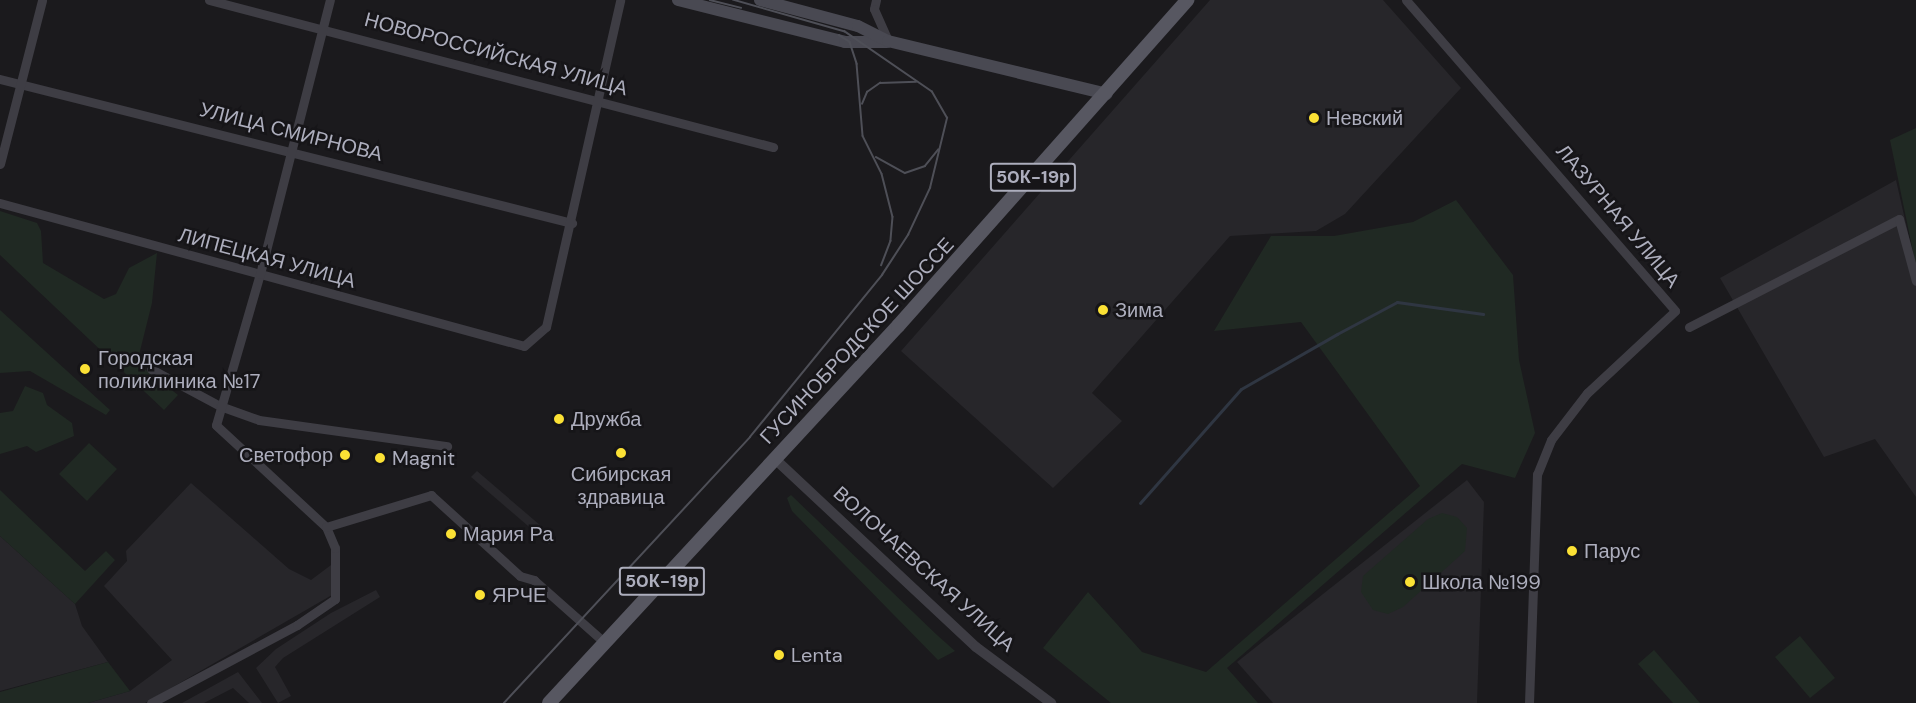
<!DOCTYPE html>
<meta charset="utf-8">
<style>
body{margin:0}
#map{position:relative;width:1916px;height:703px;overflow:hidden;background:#1b1a1d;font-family:"DM Sans",sans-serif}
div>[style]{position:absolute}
.built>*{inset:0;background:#27262a}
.green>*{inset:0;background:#202923}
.stream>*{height:3px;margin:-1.5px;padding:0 1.5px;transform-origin:1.5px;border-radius:1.5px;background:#2f3642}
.minor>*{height:9px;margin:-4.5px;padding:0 4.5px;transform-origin:4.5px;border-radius:4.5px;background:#3e3d44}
.tertiary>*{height:10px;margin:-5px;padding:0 5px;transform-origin:5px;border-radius:5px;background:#3e3d44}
.secondary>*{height:12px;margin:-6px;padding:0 6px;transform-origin:6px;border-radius:6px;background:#494952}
.primary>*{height:14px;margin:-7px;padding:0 7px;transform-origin:7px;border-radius:7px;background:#575761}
.tram>*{height:1.5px;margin:-0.75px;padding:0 0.75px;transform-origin:0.75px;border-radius:0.75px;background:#4e4f57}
.dots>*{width:16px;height:16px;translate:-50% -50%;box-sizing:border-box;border:3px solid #161518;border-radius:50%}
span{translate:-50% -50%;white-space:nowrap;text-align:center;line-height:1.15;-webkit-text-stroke:5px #161518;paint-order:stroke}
.shield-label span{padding:2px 4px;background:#161518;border:2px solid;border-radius:4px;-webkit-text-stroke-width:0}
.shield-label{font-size:18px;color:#adaebd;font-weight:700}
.street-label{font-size:20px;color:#adaebd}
.poi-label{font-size:20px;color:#adaebd}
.left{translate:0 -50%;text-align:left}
.right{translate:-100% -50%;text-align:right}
</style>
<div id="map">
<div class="built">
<i style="clip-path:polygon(1210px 0,1383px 0,1461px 88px,1345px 214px,1316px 231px,1230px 236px,1092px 393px,1122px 421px,1053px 488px,901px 351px)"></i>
<i style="clip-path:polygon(1896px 180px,1916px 268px,1916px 497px,1875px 439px,1824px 457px,1720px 278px)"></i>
<i style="clip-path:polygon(477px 471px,555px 538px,549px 544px,471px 477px)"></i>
<i style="clip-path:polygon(1467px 480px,1484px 502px,1477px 703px,1273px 703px,1237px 662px)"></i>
<i style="clip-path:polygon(191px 483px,289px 569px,311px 580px,331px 565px,332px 595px,145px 703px,88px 703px,130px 691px,172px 660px,104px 586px,127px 561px,126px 551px)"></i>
<i style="clip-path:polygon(0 536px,75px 604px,82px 626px,108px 662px,0 691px)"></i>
<i style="clip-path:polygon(376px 590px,380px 597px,283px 658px,275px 667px,291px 696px,278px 703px,256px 668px,276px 649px,331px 613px)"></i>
<i style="clip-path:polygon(238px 672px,262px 703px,249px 703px,233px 688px,204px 703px,182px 703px)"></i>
</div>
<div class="green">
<i style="clip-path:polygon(1916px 128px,1916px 266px,1890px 140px)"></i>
<i style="clip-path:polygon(1456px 200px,1513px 275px,1519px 360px,1535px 433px,1515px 478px,1462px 464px,1227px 668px,1258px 703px,1111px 703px,1043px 648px,1088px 592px,1142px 652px,1206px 672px,1420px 486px,1301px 322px,1214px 331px,1271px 236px,1334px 236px,1413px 222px)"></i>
<i style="clip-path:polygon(0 211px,37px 223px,41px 231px,43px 263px,104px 299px,116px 294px,129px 268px,157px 253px,152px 303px,137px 363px,178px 395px,164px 410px,0 255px)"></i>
<i style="clip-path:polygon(0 310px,110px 410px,106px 415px,30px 371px,0 373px)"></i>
<i style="clip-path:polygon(25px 386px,43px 393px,47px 405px,72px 423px,74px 436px,36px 452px,27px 446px,0 454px,0 413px,13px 411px)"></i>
<i style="clip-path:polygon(89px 443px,117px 469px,87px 501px,59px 474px)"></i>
<i style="clip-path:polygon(0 490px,85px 571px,106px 551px,115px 560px,75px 604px,0 536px)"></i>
<i style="clip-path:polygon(791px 495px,937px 635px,955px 651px,938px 660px,792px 511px,787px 498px)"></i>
<i style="clip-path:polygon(1442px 513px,1457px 517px,1467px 528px,1465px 551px,1403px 607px,1388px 614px,1373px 610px,1361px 592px,1363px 576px,1428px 519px)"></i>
<i style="clip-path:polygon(1800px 636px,1835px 678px,1810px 698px,1775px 657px)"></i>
<i style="clip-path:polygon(1654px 650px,1700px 703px,1673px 703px,1638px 664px)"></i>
<i style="clip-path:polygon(108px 662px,130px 691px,88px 703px,0 703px,0 692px)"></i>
</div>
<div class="stream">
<i style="left:1140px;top:503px;width:152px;rotate:-48.5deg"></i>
<i style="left:1241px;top:389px;width:111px;rotate:-29.8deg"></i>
<i style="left:1337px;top:334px;width:68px;rotate:-28.1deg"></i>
<i style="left:1397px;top:302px;width:87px;rotate:7.9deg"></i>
</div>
<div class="minor">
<i style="left:209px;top:0;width:583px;rotate:14.61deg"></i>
<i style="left:876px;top:0;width:9px;rotate:103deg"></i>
<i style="left:874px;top:9px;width:35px;rotate:66deg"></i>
<i style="left:1406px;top:0;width:411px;rotate:49.1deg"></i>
<i style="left:1675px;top:311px;width:120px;rotate:137deg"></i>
<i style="left:1587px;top:393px;width:59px;rotate:127.5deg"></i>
<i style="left:1551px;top:440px;width:37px;rotate:112deg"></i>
<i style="left:1537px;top:474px;width:229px;rotate:92deg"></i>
<i style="left:0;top:79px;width:590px;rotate:14.13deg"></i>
<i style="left:0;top:164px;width:169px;rotate:-75.6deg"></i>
<i style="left:0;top:203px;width:543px;rotate:15.26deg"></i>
<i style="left:524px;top:346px;width:29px;rotate:-41deg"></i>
<i style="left:546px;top:327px;width:335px;rotate:-77.2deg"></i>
<i style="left:1689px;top:327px;width:236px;rotate:-27.2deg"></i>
<i style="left:1899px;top:219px;width:64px;rotate:74.7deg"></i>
<i style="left:151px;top:369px;width:78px;rotate:28.2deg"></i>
<i style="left:220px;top:406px;width:41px;rotate:19.7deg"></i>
<i style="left:259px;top:420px;width:190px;rotate:7.9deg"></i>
<i style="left:326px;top:527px;width:150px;rotate:-137.2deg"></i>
<i style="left:216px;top:425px;width:157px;rotate:-73.8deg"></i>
<i style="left:260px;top:274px;width:283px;rotate:-75.7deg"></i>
<i style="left:151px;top:703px;width:166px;rotate:-28.1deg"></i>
<i style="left:297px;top:625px;width:46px;rotate:-34.4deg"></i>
<i style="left:335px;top:599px;width:51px;rotate:-90deg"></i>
<i style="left:335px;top:548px;width:23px;rotate:-113deg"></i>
<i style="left:326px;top:527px;width:110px;rotate:-16.9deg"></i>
<i style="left:431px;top:495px;width:120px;rotate:42.3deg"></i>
<i style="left:520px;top:576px;width:15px;rotate:16deg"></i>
<i style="left:534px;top:580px;width:94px;rotate:41.5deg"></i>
</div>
<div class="tertiary">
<i style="left:775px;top:459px;width:275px;rotate:43.1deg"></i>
<i style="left:976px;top:647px;width:94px;rotate:36.7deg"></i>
</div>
<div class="secondary">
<i style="left:678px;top:0;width:172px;rotate:14.1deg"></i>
<i style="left:845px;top:42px;width:42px"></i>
<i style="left:760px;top:0;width:101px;rotate:14.9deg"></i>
<i style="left:858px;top:26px;width:34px;rotate:27deg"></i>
<i style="left:888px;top:41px;width:225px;rotate:13.6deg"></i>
</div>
<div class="primary">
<i style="left:549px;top:703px;width:514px;rotate:-47.21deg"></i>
<i style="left:898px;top:326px;width:436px;rotate:-48.4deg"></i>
</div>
<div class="tram">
<i style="left:710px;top:0;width:32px;rotate:14deg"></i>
<i style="left:839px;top:35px;width:13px;rotate:32deg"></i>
<i style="left:850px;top:42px;width:23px;rotate:72deg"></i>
<i style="left:857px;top:64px;width:72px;rotate:85.2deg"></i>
<i style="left:863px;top:136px;width:42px;rotate:63.4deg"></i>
<i style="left:882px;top:174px;width:44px;rotate:75.7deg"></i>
<i style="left:893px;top:217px;width:24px;rotate:95deg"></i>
<i style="left:891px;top:241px;width:26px;rotate:111deg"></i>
<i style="left:862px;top:104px;width:13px;rotate:-67deg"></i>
<i style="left:867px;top:92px;width:16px;rotate:-35deg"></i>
<i style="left:880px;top:83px;width:36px;rotate:-2deg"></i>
<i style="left:876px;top:157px;width:33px;rotate:29deg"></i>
<i style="left:905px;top:173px;width:21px;rotate:-19deg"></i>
<i style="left:925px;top:166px;width:21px;rotate:-51deg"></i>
<i style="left:504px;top:703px;width:362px;rotate:-47.2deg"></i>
<i style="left:750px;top:437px;width:209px;rotate:-50.8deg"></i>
<i style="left:882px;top:275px;width:48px;rotate:-57deg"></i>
<i style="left:908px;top:235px;width:52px;rotate:-64.9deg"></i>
<i style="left:930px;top:188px;width:72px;rotate:-76.3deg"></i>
<i style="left:947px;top:118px;width:30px;rotate:-120deg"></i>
<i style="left:932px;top:92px;width:106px;rotate:-145.4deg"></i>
<i style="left:845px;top:32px;width:116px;rotate:-164.1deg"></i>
</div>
<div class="dots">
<i style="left:1314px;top:118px;background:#fbe135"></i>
<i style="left:1103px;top:310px;background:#fbe135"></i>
<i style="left:85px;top:369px;background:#fbe135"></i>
<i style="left:559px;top:419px;background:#fbe135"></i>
<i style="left:621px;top:453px;background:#fbe135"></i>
<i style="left:345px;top:455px;background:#fbe135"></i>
<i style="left:380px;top:458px;background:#fbe135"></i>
<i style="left:451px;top:534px;background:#fbe135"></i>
<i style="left:1572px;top:551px;background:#fbe135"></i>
<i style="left:1410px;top:582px;background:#fbe135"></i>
<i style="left:480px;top:595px;background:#fbe135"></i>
<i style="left:779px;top:655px;background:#fbe135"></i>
</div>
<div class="shield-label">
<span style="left:1033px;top:177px">50К-19р</span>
<span style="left:662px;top:581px">50К-19р</span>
</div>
<div class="street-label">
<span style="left:496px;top:54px;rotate:15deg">НОВОРОССИЙСКАЯ УЛИЦА</span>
<span style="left:291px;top:132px;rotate:14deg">УЛИЦА СМИРНОВА</span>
<span style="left:1618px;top:216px;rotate:50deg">ЛАЗУРНАЯ УЛИЦА</span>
<span style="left:267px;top:258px;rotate:15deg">ЛИПЕЦКАЯ УЛИЦА</span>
<span style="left:857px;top:341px;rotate:-47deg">ГУСИНОБРОДСКОЕ ШОССЕ</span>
<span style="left:924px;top:569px;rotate:42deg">ВОЛОЧАЕВСКАЯ УЛИЦА</span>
</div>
<div class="poi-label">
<span class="left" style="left:1326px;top:118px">Невский</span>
<span class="left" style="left:1115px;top:310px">Зима</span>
<span class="left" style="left:98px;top:370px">Городская<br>поликлиника №17</span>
<span class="left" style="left:571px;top:419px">Дружба</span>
<span class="right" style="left:333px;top:455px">Светофор</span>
<span class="left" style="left:392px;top:458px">Magnit</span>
<span style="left:621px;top:486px">Сибирская<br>здравица</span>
<span class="left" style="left:463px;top:534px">Мария Ра</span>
<span class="left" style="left:1584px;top:551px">Парус</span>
<span class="left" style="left:1422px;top:582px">Школа №199</span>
<span class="left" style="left:492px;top:595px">ЯРЧЕ</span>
<span class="left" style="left:791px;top:655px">Lenta</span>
</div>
</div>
